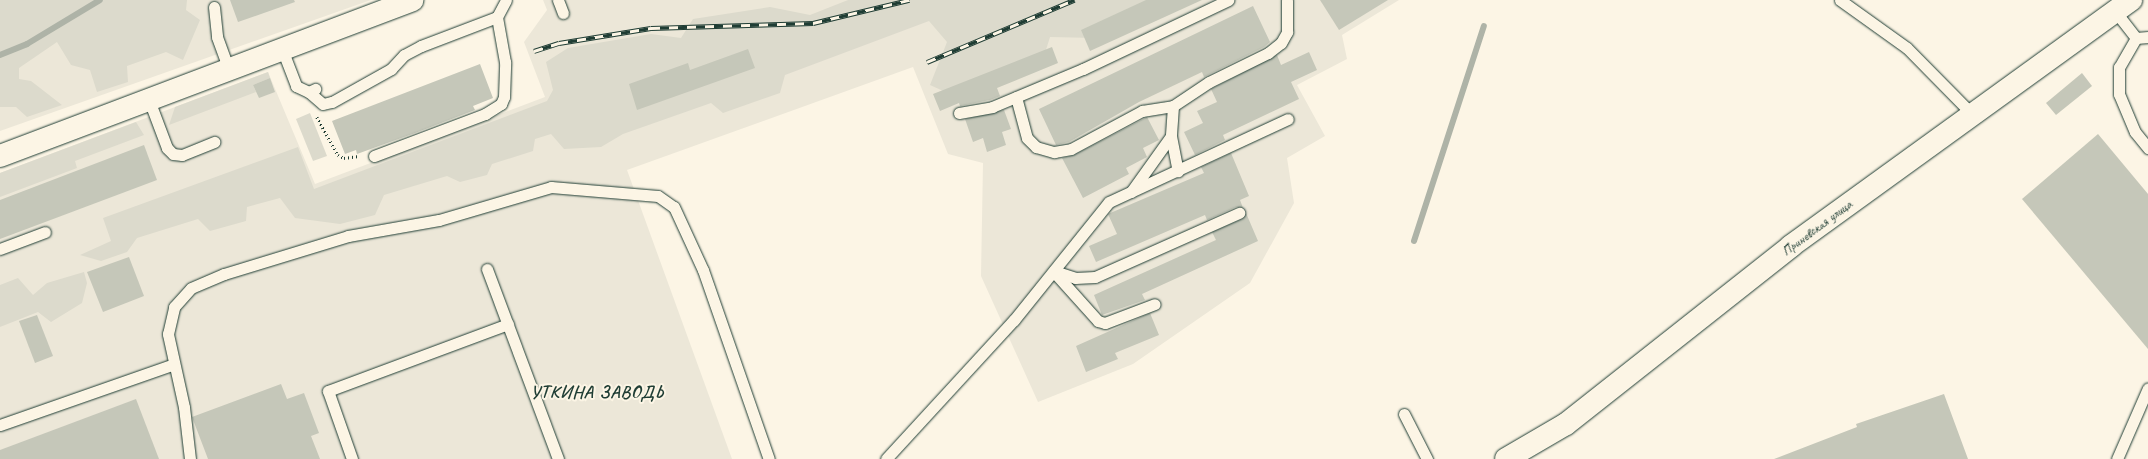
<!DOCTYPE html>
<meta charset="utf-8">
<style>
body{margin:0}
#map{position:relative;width:2148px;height:459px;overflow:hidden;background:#fcf5e5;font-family:Caveat,sans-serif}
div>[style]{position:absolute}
.built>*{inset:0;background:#ece7d8}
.green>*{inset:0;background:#dcdacc}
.stream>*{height:6px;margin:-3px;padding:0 3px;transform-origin:3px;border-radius:3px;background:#aeb3a7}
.building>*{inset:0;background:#c5c7b9}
.path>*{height:2.5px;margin-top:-1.25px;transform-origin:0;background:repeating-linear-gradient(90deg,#1f3d34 0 1px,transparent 0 4px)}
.roads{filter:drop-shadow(0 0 1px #1f3d34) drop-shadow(0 0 1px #1f3d34)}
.lane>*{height:11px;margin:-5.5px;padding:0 5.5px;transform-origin:5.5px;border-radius:5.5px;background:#fcf5e5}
.street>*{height:22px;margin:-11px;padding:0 11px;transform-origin:11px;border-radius:11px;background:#fcf5e5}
.rail>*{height:4.5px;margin-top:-2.25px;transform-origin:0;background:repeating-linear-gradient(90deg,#fcf5e5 0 9px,#1f3d34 0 18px);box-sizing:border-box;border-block:1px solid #1f3d34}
span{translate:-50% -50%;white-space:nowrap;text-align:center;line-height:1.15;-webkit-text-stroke:4px #fcf5e5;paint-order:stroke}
.street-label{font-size:14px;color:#1f3d34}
.district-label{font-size:18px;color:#1f3d34;font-weight:700;letter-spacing:1px}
</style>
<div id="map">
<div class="built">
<i style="clip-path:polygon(0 0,371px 0,0 131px)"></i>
<i style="clip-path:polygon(543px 0,1399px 0,1342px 35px,1347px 59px,1297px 85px,1325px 136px,1287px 158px,1294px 203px,1250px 283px,1133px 364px,1038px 402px,981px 276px,983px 163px,948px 154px,913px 67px,627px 170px,732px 459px,0 459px,0 173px,268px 72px,315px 184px,545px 97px,524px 42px,547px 10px)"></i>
</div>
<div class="green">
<i style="clip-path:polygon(0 0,187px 0,186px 10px,200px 20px,183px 60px,166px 52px,127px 66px,128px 82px,97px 92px,90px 70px,71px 65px,57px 42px,19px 68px,19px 79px,31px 81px,62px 105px,27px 117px,16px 107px,0 107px)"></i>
<i style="clip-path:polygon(848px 0,1172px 0,1095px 38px,1050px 37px,1045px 53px,963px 100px,930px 85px,947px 42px,929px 21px,785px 75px,780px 93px,723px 113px,711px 103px,623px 134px,601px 147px,564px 149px,551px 134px,535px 139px,533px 151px,492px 164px,487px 175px,460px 182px,447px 176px,384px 195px,375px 215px,340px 224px,295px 218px,280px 198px,247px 207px,246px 221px,210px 231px,198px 219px,137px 238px,127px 252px,101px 261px,80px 255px,111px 241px,103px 218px,298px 147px,314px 189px,547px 101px,553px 90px,546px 62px,568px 48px,651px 34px,681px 38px,693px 19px,770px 7px,810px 15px)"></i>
<i style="clip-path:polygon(268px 72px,270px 78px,253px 85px,256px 92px,169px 125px,175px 107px)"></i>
<i style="clip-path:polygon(310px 113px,327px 156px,313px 161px,296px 119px)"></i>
<i style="clip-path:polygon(136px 122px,144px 135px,75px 161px,77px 168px,0 197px,0 173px)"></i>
<i style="clip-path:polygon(84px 272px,87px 283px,82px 303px,51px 322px,38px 312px,0 327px,0 285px,18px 278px,33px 295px,47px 283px)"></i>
</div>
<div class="stream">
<i style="left:0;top:55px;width:29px;rotate:-22deg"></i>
<i style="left:27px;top:44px;width:85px;rotate:-31.1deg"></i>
<i style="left:1414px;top:241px;width:226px;rotate:-72deg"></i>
</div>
<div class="building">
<i style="clip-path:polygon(230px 0,294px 0,295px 2px,238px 22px)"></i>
<i style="clip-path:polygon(1146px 0,1202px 0,1090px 51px,1081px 30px)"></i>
<i style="clip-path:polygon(1320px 0,1388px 0,1339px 30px)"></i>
<i style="clip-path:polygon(1253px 6px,1270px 42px,1264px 47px,1204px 77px,1202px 72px,1139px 102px,1069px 142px,1056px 145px,1039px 109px)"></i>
<i style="clip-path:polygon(1052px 47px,1058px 63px,997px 88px,1000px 96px,990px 100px,960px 106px,959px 103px,940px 111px,933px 94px)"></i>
<i style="clip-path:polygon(748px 49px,755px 68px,637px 110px,629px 84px,688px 63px,690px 70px)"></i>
<i style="clip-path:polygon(1309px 52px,1317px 70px,1291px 82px,1299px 99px,1223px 135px,1225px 140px,1195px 155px,1184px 132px,1203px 123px,1197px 111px,1217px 102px,1211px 89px,1277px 55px,1281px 65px)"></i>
<i style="clip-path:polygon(480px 64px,493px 98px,473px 106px,475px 110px,415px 133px,357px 154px,356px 150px,345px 154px,332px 121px)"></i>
<i style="clip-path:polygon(2082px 73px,2092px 86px,2056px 115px,2046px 103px)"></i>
<i style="clip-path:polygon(270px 78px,275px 92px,259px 98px,253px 85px)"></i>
<i style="clip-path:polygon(1004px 110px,1011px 129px,1002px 132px,1006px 145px,987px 152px,983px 138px,973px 142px,965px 119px)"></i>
<i style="clip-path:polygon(1147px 117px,1159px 140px,1143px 148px,1147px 157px,1126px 168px,1129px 174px,1083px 198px,1062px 158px,1074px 155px)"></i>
<i style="clip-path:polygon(2098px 134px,2148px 194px,2148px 349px,2022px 199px)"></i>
<i style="clip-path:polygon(144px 145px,157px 180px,0 239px,0 200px)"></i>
<i style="clip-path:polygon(1231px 153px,1249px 196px,1240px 200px,1243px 208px,1236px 207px,1207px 220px,1205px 215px,1096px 262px,1089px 246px,1117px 234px,1108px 214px,1204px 173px,1201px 167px)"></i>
<i style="clip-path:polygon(1246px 213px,1258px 241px,1142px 294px,1145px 300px,1102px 315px,1094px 295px,1216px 240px,1212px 232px,1242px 219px)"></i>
<i style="clip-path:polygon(129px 257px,144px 296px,103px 312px,87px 272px)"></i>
<i style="clip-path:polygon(1150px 313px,1159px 335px,1115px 353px,1118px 359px,1086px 372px,1076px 346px)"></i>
<i style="clip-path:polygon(37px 315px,53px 356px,35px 363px,19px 321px)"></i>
<i style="clip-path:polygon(281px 384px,287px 399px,304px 393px,319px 433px,311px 436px,320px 459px,208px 459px,192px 417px)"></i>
<i style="clip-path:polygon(1944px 394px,1968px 459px,1774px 459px,1857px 427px,1856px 424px)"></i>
<i style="clip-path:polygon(136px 399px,159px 459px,0 459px,0 450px)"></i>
</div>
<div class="path">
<i style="left:317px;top:117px;width:43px;rotate:61.1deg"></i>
<i style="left:338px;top:155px;width:7px;rotate:27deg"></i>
<i style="left:344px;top:158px;width:15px;rotate:-8deg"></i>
</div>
<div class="roads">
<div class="lane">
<i style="left:558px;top:0;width:14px;rotate:69deg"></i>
<i style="left:1840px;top:0;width:82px;rotate:35.6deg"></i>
<i style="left:1907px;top:48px;width:91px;rotate:45.4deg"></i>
<i style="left:214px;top:7px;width:30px;rotate:84deg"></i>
<i style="left:217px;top:37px;width:35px;rotate:70deg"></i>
<i style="left:2115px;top:11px;width:34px;rotate:52deg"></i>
<i style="left:2136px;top:38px;width:34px;rotate:120deg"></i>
<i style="left:2119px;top:67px;width:27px;rotate:90deg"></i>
<i style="left:2119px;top:94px;width:41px;rotate:67.2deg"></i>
<i style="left:2135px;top:132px;width:21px;rotate:51deg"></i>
<i style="left:2136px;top:38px;width:12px;rotate:-5deg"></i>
<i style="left:282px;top:49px;width:40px;rotate:69deg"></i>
<i style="left:296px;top:86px;width:14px;rotate:25deg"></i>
<i style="left:309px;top:92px;width:7px;rotate:-27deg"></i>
<i style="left:309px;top:92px;width:18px;rotate:41deg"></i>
<i style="left:323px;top:104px;width:9px;rotate:-13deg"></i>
<i style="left:332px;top:102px;width:68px;rotate:-29.2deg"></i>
<i style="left:391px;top:69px;width:19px;rotate:-47deg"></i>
<i style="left:404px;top:55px;width:19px;rotate:-28deg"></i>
<i style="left:421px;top:46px;width:81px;rotate:-20.9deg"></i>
<i style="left:497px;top:17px;width:19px;rotate:-62deg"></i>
<i style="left:1016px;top:97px;width:42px;rotate:75deg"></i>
<i style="left:1027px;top:138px;width:13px;rotate:45deg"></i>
<i style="left:1036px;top:147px;width:19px;rotate:16deg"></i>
<i style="left:1054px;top:152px;width:17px;rotate:-10deg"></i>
<i style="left:1071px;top:149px;width:81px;rotate:-28.2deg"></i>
<i style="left:1142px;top:111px;width:31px;rotate:-9deg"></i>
<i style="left:1173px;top:106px;width:43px;rotate:-33.7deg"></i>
<i style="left:1209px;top:82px;width:66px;rotate:-26.2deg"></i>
<i style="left:1268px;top:53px;width:16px;rotate:-38deg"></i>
<i style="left:1281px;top:43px;width:13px;rotate:-61deg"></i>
<i style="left:1287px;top:32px;width:32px;rotate:-90deg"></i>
<i style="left:149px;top:100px;width:51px;rotate:69.4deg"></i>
<i style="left:167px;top:148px;width:8px;rotate:45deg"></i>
<i style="left:173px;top:154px;width:9px;rotate:6deg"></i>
<i style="left:182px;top:155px;width:35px;rotate:-22deg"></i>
<i style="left:1173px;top:106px;width:30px;rotate:94deg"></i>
<i style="left:1171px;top:136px;width:36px;rotate:79deg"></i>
<i style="left:959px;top:113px;width:34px;rotate:-10deg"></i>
<i style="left:992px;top:107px;width:99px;rotate:-22.7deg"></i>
<i style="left:1083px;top:69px;width:161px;rotate:-25.4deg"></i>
<i style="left:374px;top:156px;width:119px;rotate:-20.7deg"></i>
<i style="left:485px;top:114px;width:19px;rotate:-32deg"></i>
<i style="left:501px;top:104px;width:8px;rotate:-67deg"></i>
<i style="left:504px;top:97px;width:35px;rotate:-88deg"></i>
<i style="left:505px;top:62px;width:46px;rotate:-100.1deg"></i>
<i style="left:1131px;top:192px;width:69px;rotate:-54.5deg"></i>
<i style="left:0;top:249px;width:48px;rotate:-20.7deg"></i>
<i style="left:487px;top:269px;width:203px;rotate:69.5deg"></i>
<i style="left:1054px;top:271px;width:22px;rotate:18deg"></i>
<i style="left:1075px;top:278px;width:20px;rotate:-3deg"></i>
<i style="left:1095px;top:277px;width:158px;rotate:-24deg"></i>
<i style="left:1054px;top:272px;width:66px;rotate:48.1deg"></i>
<i style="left:1098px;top:321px;width:7px;rotate:16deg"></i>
<i style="left:1105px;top:323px;width:53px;rotate:-20.8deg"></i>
<i style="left:1404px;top:414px;width:51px;rotate:62.9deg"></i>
<i style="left:0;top:425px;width:184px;rotate:-19.3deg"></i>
<i style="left:190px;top:459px;width:52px;rotate:-96.6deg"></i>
<i style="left:184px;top:407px;width:75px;rotate:-102.4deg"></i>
<i style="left:168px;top:334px;width:28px;rotate:-77deg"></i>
<i style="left:174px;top:307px;width:25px;rotate:-48deg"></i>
<i style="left:191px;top:288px;width:36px;rotate:-23deg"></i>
<i style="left:224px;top:274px;width:130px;rotate:-17deg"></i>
<i style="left:348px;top:236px;width:92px;rotate:-10deg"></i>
<i style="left:439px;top:220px;width:117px;rotate:-16.4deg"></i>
<i style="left:551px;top:187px;width:107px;rotate:4.8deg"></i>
<i style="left:658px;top:196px;width:19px;rotate:35deg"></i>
<i style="left:674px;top:207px;width:69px;rotate:65.3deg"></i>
<i style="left:703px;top:270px;width:200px;rotate:70.8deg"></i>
<i style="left:352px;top:459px;width:72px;rotate:-109.4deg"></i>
<i style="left:328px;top:391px;width:192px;rotate:-20.4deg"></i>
<i style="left:886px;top:459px;width:189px;rotate:-47.4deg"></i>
<i style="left:1014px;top:320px;width:151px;rotate:-51.2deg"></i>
<i style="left:1109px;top:202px;width:197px;rotate:-24.9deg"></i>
<i style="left:2117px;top:459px;width:77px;rotate:-66.4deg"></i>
</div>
<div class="street">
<i style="left:0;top:156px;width:441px;rotate:-20.7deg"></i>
<i style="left:1506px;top:459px;width:69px;rotate:-30.3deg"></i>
<i style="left:1566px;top:424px;width:287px;rotate:-38.3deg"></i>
<i style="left:1791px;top:246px;width:420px;rotate:-35.9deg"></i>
</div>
</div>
<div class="rail">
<i style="left:534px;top:51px;width:26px;rotate:-18deg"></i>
<i style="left:559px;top:43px;width:93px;rotate:-9.3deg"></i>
<i style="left:651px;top:28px;width:162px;rotate:-1.8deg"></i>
<i style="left:813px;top:23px;width:99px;rotate:-13.5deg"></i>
<i style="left:927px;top:62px;width:160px;rotate:-22.9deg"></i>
</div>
<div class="street-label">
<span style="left:1817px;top:228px;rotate:-37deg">Приневская улица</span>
</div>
<div class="district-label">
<span style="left:597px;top:392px">УТКИНА ЗАВОДЬ</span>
</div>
</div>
